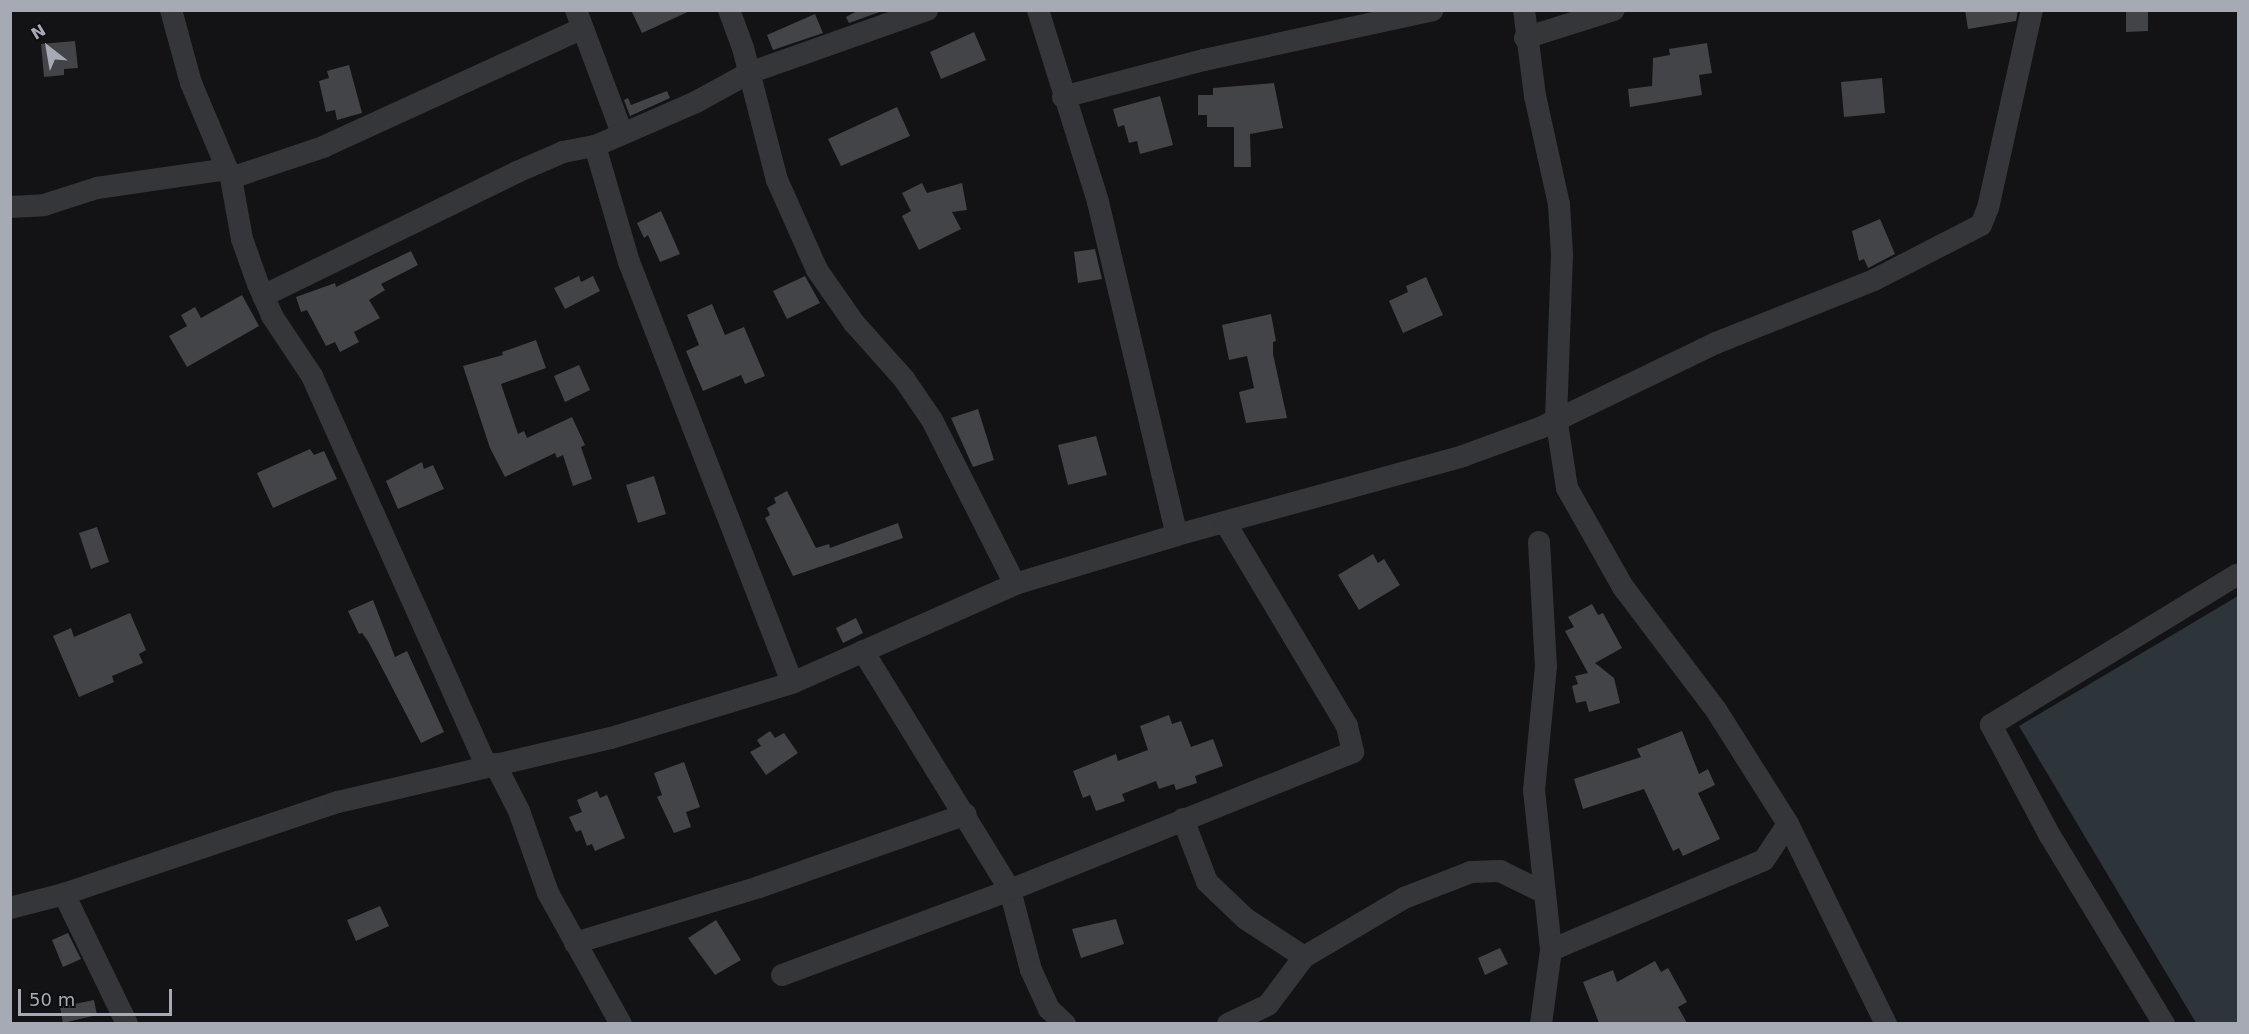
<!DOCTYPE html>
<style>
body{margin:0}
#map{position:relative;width:2249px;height:1034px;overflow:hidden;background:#131315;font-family:"DejaVu Sans",sans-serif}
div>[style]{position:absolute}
.water>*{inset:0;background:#2d343a}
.building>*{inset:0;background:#434448}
.minor>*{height:22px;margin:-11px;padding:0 11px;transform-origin:11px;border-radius:11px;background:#35363a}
span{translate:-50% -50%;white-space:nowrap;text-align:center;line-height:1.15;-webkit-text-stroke:4.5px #0f0f10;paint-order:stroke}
.frame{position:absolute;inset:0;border:12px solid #a6aab5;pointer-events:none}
.north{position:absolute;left:18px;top:18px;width:60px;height:60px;-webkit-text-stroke:4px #0f0f10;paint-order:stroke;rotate:329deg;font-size:16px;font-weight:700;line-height:24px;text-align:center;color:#a6aab5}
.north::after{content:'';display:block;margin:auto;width:21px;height:27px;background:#a6aab5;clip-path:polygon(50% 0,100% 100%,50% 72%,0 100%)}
.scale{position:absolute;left:18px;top:989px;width:154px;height:27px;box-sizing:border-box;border:3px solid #a6aab5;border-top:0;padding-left:8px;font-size:18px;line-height:21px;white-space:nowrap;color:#a6aab5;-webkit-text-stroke:4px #0f0f10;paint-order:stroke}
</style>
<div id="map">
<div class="water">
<i style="clip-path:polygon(2238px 596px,2238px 1023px,2196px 1023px,2019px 726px)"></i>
</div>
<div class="building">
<i style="clip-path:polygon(631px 10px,692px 10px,642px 33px)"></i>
<i style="clip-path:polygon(859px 10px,885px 10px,849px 23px,846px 17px)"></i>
<i style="clip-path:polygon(1965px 10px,2018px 10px,2016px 21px,1968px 29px)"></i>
<i style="clip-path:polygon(2126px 10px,2148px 10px,2148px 31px,2126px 32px)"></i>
<i style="clip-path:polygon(815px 14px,823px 33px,773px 50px,767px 35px)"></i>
<i style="clip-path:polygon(974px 32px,986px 60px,941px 79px,930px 52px)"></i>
<i style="clip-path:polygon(75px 41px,78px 68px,64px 69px,64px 75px,44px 77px,41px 44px)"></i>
<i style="clip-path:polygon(1707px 43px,1712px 73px,1699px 75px,1702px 95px,1630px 107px,1628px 89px,1652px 86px,1653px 58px,1670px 55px,1669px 49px)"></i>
<i style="clip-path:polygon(349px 65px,362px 113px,337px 120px,335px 110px,326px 112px,319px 81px,329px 78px,327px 71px)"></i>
<i style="clip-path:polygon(1882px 78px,1885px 113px,1844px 117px,1841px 82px)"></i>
<i style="clip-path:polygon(1274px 83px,1283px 128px,1250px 134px,1251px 167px,1234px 167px,1234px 127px,1207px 127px,1207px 115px,1198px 115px,1198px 95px,1213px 95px,1213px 88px)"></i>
<i style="clip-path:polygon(667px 91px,670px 98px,630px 116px,624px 100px,628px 98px,631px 105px)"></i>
<i style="clip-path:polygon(1160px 96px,1173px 145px,1140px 154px,1137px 141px,1129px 143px,1124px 125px,1118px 127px,1113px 109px)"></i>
<i style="clip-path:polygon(897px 107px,910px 136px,841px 166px,828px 139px)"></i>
<i style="clip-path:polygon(922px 183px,927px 193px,962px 183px,967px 210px,952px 212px,961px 229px,919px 250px,902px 216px,911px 211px,902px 193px)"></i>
<i style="clip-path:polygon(661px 211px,680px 254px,660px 262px,648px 235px,644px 238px,637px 223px)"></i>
<i style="clip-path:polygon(1880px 219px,1895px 254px,1868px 268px,1864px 259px,1859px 261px,1852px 231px)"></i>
<i style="clip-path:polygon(1095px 249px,1102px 279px,1078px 283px,1074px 252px)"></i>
<i style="clip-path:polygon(411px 251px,418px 265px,381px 284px,385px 290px,369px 300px,380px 318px,354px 332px,359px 342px,340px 352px,335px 342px,326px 346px,307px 310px,301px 312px,296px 297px,335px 283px,336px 287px)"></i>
<i style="clip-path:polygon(579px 276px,581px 282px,593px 276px,600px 291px,565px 309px,554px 288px)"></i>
<i style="clip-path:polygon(805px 276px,820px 303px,787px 319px,773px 291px)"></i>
<i style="clip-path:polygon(1426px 277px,1443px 315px,1403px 333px,1389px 301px,1408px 292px,1406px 286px)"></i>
<i style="clip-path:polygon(242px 295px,259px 326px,187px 367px,169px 336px,187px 326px,181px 315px,195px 307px,201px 318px)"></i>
<i style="clip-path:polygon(712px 304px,725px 335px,744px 327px,765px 376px,745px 384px,741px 375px,703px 391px,686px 351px,699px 345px,687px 315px)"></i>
<i style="clip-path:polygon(1271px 314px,1276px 341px,1273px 342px,1273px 354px,1287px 418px,1246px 423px,1239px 392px,1254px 388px,1247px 356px,1229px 360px,1222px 325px)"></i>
<i style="clip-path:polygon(536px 340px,546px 368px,501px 384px,518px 434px,524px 431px,527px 438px,572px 417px,585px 445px,581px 447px,592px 479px,573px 486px,563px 455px,557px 458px,555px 453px,505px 477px,490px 448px,463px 366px,503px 355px,502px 352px)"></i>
<i style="clip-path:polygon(579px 365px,590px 390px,565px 402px,554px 376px)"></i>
<i style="clip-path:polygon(978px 409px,994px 460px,973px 467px,951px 418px)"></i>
<i style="clip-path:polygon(1096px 436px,1107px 475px,1068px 485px,1058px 445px)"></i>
<i style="clip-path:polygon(310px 449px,314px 455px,324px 451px,337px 479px,273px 508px,257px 473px)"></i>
<i style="clip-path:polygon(422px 462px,424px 469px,433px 465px,444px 489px,398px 509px,386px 481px)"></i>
<i style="clip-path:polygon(654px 476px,666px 514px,638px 523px,626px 485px)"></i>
<i style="clip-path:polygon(787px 491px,816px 548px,829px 544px,830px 548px,898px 523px,903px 538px,793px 576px,765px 518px,770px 515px,767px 508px,776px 503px,774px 498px)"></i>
<i style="clip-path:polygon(97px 527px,109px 562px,91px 569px,79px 533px)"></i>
<i style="clip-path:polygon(1373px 554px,1378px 563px,1384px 559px,1400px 585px,1359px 610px,1338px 575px)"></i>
<i style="clip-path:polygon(373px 600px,395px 657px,407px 651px,444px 732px,421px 743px,368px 641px,362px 633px,359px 634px,348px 611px)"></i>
<i style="clip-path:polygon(1592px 604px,1598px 615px,1603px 613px,1622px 648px,1595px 663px,1614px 678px,1620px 703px,1589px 712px,1586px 701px,1576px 703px,1572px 686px,1578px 684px,1575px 676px,1588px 673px,1565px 631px,1574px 627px,1568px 617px)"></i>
<i style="clip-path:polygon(130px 613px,146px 650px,139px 654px,143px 663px,112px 676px,114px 682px,79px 697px,53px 636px,71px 628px,74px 637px)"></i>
<i style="clip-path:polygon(856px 618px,863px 633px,843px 643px,836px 628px)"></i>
<i style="clip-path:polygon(1169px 715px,1172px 724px,1181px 721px,1191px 747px,1213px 739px,1223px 766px,1195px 776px,1197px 783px,1176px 790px,1174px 784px,1159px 789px,1156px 781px,1122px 794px,1125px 801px,1096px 811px,1090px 795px,1083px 798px,1073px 771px,1116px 754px,1118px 761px,1148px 750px,1140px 726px)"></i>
<i style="clip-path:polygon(770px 731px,775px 738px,784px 733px,798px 753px,766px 775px,750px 752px,761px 746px,757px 740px)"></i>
<i style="clip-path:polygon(1682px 731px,1699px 774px,1708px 769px,1715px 785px,1698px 793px,1720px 839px,1683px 856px,1679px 848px,1673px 851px,1644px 789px,1583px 809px,1574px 779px,1641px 757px,1637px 749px)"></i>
<i style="clip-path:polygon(684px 762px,700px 807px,686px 812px,691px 827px,674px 833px,657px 797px,662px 795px,654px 773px)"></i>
<i style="clip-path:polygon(597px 791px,600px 798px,607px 795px,625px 838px,595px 851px,592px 844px,587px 846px,581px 830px,576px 832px,569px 817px,582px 812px,577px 800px)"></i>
<i style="clip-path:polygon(380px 906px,389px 926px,356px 941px,347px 920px)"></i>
<i style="clip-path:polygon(1116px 919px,1124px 944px,1081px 958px,1072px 929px)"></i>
<i style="clip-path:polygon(716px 920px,741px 960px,715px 975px,688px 938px)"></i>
<i style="clip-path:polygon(68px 933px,81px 959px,63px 967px,52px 940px)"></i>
<i style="clip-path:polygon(1500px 948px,1508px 964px,1485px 975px,1478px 958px)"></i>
<i style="clip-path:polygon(1655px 961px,1661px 972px,1668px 968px,1687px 1002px,1678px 1007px,1687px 1023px,1599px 1023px,1583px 982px,1613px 970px,1617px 982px)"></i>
<i style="clip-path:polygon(94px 1000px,97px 1015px,63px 1023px,60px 1007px)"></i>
</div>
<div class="minor">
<i style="left:171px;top:10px;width:76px;rotate:74.7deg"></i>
<i style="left:191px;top:83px;width:103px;rotate:67.2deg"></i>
<i style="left:231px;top:178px;width:62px;rotate:79.8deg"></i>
<i style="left:242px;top:239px;width:48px;rotate:70.4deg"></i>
<i style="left:258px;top:284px;width:35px;rotate:66deg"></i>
<i style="left:272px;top:316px;width:72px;rotate:56.3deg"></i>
<i style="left:312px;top:376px;width:426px;rotate:65.9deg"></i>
<i style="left:576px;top:10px;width:131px;rotate:69.5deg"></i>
<i style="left:729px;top:10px;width:40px;rotate:69.8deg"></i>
<i style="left:743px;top:48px;width:136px;rotate:75.6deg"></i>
<i style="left:777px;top:180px;width:98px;rotate:66deg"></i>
<i style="left:817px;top:270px;width:65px;rotate:55.1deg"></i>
<i style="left:854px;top:323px;width:75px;rotate:48.2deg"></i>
<i style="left:904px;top:379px;width:50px;rotate:55.7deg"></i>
<i style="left:932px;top:420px;width:184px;rotate:63.2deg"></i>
<i style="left:1038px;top:10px;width:201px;rotate:72.6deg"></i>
<i style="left:1098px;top:202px;width:342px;rotate:76.7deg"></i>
<i style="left:1524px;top:10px;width:87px;rotate:82.7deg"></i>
<i style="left:1535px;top:96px;width:111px;rotate:77.5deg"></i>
<i style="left:1559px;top:204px;width:51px;rotate:86.6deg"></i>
<i style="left:1562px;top:255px;width:162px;rotate:92.1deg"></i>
<i style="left:1556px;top:417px;width:72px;rotate:81.2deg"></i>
<i style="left:1567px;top:488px;width:114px;rotate:60.5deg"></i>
<i style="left:1623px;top:587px;width:154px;rotate:52.9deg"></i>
<i style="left:1716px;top:710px;width:135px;rotate:57.7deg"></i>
<i style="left:1788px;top:824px;width:223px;rotate:63.9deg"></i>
<i style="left:1525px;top:38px;width:93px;rotate:-17.5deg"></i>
<i style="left:1063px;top:97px;width:146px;rotate:-14.7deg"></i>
<i style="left:1204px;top:60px;width:234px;rotate:-12.3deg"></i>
<i style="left:595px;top:146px;width:121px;rotate:73.7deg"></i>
<i style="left:629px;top:262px;width:451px;rotate:68.8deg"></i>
<i style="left:231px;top:178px;width:97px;rotate:-18.6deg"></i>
<i style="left:323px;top:147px;width:284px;rotate:-24.6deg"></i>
<i style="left:10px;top:207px;width:34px;rotate:-3deg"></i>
<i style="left:44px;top:205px;width:56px;rotate:-17.8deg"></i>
<i style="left:97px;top:188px;width:131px;rotate:-8.3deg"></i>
<i style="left:263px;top:296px;width:283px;rotate:-26deg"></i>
<i style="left:517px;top:172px;width:50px;rotate:-23.5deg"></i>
<i style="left:563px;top:152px;width:33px;rotate:-11deg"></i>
<i style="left:595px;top:146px;width:110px;rotate:-23.5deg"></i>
<i style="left:696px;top:102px;width:60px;rotate:-28.7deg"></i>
<i style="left:749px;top:73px;width:189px;rotate:-19.5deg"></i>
<i style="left:1539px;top:542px;width:124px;rotate:86.8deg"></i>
<i style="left:1546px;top:666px;width:125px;rotate:95.5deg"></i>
<i style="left:1534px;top:790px;width:161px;rotate:83.9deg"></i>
<i style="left:1551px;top:950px;width:75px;rotate:97.7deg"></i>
<i style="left:863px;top:651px;width:281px;rotate:58.4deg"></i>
<i style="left:1010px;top:890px;width:83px;rotate:75.3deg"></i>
<i style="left:1031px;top:970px;width:43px;rotate:65.2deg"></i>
<i style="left:1049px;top:1009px;width:22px;rotate:43deg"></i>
<i style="left:495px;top:764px;width:53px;rotate:62.9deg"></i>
<i style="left:519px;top:811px;width:87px;rotate:70.5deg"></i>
<i style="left:548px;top:893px;width:150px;rotate:60.9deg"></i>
<i style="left:1183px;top:819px;width:67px;rotate:69.1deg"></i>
<i style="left:1207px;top:882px;width:54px;rotate:43.5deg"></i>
<i style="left:1246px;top:919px;width:69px;rotate:33.2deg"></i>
<i style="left:64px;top:894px;width:144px;rotate:64.1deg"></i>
<i style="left:10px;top:908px;width:56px;rotate:-14.5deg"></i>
<i style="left:64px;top:894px;width:289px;rotate:-18.6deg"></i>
<i style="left:338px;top:802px;width:280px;rotate:-13.2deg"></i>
<i style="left:611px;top:738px;width:189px;rotate:-16.9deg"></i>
<i style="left:792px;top:683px;width:244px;rotate:-23.9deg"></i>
<i style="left:1015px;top:584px;width:169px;rotate:-16.8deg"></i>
<i style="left:1177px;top:535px;width:297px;rotate:-15.4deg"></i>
<i style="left:1463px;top:456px;width:82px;rotate:-20deg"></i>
<i style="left:1540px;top:428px;width:195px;rotate:-25.8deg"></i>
<i style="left:1716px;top:343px;width:170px;rotate:-21.7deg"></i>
<i style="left:1874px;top:280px;width:120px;rotate:-27.2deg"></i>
<i style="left:1981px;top:225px;width:18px;rotate:-68deg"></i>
<i style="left:1988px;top:208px;width:203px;rotate:-77.5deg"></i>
<i style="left:575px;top:943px;width:192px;rotate:-16.9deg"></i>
<i style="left:759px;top:887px;width:219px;rotate:-19.4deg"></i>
<i style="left:1551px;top:950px;width:231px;rotate:-22.9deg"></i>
<i style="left:1764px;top:860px;width:43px;rotate:-56.3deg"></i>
<i style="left:782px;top:975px;width:243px;rotate:-20.4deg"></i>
<i style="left:1010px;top:890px;width:370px;rotate:-21.9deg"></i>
<i style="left:1353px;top:752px;width:27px;rotate:-103deg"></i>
<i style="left:1347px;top:726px;width:235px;rotate:-120.9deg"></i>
<i style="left:1228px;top:1024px;width:44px;rotate:-25.4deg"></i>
<i style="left:1268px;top:1005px;width:60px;rotate:-53.1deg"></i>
<i style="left:1304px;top:957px;width:116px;rotate:-30.5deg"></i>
<i style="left:1404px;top:898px;width:72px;rotate:-21.2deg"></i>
<i style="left:1471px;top:872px;width:29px;rotate:-2deg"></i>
<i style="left:1500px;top:871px;width:50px;rotate:26.1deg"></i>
<i style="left:2164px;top:1024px;width:220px;rotate:-121.2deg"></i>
<i style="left:2050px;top:836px;width:126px;rotate:-118deg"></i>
<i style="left:1991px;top:725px;width:289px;rotate:-31.4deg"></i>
</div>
<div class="frame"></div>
<div class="north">N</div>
<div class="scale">50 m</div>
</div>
